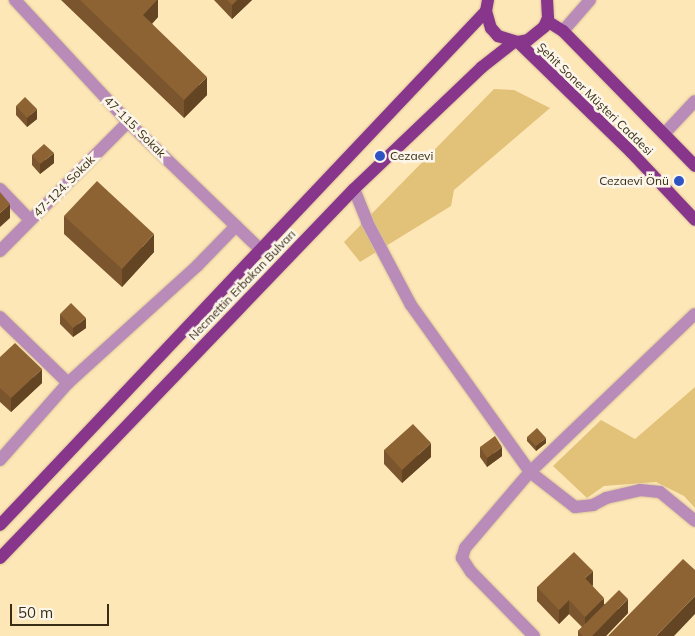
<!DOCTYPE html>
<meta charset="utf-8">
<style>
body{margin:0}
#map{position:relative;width:695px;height:636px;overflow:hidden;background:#fee7b7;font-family:Mulish,sans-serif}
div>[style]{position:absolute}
.green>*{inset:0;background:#e2c178}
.roads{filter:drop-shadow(0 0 1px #d7c297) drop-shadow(0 0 1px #d7c297)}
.minor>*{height:12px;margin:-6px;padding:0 6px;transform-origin:6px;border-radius:6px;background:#b88bb8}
.major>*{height:12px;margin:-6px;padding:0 6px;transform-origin:6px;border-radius:6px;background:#88358c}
.wall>*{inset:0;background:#7a552d}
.shaded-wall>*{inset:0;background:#634524}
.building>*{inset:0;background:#8e6334}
.dots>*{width:14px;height:14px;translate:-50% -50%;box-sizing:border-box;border:2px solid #fcf6ea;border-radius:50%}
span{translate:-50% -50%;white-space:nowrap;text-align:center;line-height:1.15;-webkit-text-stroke:5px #fcf6ea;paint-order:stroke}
.street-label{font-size:12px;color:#392e15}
.poi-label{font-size:12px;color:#392e15}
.left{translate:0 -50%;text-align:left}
.right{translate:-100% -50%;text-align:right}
.scale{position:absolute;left:10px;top:604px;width:99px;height:22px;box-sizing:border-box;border:2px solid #392e15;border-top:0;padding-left:6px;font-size:15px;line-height:18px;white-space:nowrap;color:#392e15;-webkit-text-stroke:4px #fcf6ea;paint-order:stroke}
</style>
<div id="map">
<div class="green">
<i style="clip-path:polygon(494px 89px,514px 90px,550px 108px,454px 190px,451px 206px,360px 262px,344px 242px)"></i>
<i style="clip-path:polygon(695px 387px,695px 508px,684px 496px,656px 482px,604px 486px,587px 498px,553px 466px,601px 420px,635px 439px)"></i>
</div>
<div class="roads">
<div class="minor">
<i style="left:15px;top:0;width:166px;rotate:47.2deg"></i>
<i style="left:128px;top:122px;width:183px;rotate:43.9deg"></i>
<i style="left:563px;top:31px;width:41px;rotate:-48.9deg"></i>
<i style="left:664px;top:134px;width:45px;rotate:-46.8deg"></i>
<i style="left:0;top:189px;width:43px;rotate:45.9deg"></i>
<i style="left:354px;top:189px;width:35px;rotate:68deg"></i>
<i style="left:367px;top:222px;width:94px;rotate:62.1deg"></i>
<i style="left:411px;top:305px;width:205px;rotate:54.5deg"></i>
<i style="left:530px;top:472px;width:57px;rotate:37.9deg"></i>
<i style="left:575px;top:507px;width:18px;rotate:-6deg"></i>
<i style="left:593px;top:505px;width:15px;rotate:-28deg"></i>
<i style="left:606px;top:498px;width:35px;rotate:-13deg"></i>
<i style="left:640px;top:490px;width:20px;rotate:6deg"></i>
<i style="left:660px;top:492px;width:45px;rotate:39.6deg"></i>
<i style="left:0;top:251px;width:182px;rotate:-45.2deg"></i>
<i style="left:0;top:317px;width:95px;rotate:44.1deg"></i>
<i style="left:0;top:460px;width:103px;rotate:-48.6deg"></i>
<i style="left:68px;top:383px;width:174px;rotate:-42.2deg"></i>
<i style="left:197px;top:266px;width:56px;rotate:-45.7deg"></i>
<i style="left:534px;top:636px;width:90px;rotate:-134.5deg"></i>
<i style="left:471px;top:572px;width:17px;rotate:-123deg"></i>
<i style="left:462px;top:558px;width:10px;rotate:-73deg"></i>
<i style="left:465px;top:548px;width:100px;rotate:-49.5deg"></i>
<i style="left:530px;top:472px;width:228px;rotate:-43.8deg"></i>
</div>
<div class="major">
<i style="left:488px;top:0;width:11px;rotate:100deg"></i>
<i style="left:486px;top:11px;width:18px;rotate:74deg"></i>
<i style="left:491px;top:28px;width:11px;rotate:49deg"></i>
<i style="left:498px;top:36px;width:21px;rotate:17deg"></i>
<i style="left:518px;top:42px;width:10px;rotate:-11deg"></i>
<i style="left:528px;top:40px;width:21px;rotate:-39deg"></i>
<i style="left:544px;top:27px;width:10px;rotate:-66deg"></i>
<i style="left:548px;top:18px;width:18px;rotate:-93deg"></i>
<i style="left:547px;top:21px;width:19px;rotate:32deg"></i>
<i style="left:563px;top:31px;width:189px;rotate:45.6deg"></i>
<i style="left:518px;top:42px;width:158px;rotate:44.2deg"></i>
<i style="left:631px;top:152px;width:93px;rotate:46.7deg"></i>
<i style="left:0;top:525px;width:707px;rotate:-46.6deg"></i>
<i style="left:0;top:558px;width:511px;rotate:-46.19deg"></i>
<i style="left:354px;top:189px;width:177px;rotate:-43.6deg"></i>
<i style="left:482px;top:67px;width:41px;rotate:-38deg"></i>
</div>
</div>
<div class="wall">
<i style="clip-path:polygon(61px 0,158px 0,158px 17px,152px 24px,207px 95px,184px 118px)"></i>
<i style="clip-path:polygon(214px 0,252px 0,232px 19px)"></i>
<i style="clip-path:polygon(16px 106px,37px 119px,27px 127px,16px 115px)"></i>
<i style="clip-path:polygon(32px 155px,54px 163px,40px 174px,32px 165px)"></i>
<i style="clip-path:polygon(64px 216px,154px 252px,122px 287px,64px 234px)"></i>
<i style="clip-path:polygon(60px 314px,86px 328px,73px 337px,60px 324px)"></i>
<i style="clip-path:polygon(0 357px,42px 383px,11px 412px,0 402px)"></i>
<i style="clip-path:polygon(527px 437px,546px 443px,536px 451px,527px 441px)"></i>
<i style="clip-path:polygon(480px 447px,502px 456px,487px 467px,480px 457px)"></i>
<i style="clip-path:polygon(384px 450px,431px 457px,402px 483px,384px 464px)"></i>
<i style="clip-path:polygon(592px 585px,604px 604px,628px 613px,606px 636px,578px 636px,578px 631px,582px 627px,569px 614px,559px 624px,537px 601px,537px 587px,593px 585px)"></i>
</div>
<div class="shaded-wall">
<i style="clip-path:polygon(157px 0,158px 0,158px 17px,143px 33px,143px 15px)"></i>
<i style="clip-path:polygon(237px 0,252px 0,232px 19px,232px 5px)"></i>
<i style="clip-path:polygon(207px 77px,207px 95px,184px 118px,184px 100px)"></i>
<i style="clip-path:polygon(37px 109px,37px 119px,27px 127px,27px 118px)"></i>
<i style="clip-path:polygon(54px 153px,54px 163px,40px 174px,40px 164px)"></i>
<i style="clip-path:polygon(10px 204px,10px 218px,0 227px,0 213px)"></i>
<i style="clip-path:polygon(154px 234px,154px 252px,122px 287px,122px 269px)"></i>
<i style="clip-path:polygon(86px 318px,86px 328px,73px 337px,73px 328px)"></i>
<i style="clip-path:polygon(42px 369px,42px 383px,11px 412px,11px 398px)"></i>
<i style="clip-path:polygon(546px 438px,546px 443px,536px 451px,536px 446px)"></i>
<i style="clip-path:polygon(431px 443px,431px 457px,402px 483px,402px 470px)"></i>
<i style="clip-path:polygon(502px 447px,502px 456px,487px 467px,487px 458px)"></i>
<i style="clip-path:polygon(593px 571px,593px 585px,585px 592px,585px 578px)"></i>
<i style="clip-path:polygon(695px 596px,695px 614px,674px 636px,656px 636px)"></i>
<i style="clip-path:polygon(604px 598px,604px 612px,585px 630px,585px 617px)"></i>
<i style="clip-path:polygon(628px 599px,628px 613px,606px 636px,592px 636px)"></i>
<i style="clip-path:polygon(569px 600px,569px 614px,559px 624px,559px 610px)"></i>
</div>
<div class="building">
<i style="clip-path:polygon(80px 0,157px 0,143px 15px,207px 77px,184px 100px)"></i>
<i style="clip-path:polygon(227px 0,237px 0,232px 5px)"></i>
<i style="clip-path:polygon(25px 97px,37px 109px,27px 118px,16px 106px)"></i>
<i style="clip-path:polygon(44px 144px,54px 153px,40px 164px,32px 155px)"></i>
<i style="clip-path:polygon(97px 181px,154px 234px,122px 269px,64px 216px)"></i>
<i style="clip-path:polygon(0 192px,10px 204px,0 213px)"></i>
<i style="clip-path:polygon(71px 303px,86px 318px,73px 328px,60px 314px)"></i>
<i style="clip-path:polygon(15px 343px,42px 369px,11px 398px,0 388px,0 357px)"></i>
<i style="clip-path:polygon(413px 424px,431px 443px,402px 470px,384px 450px)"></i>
<i style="clip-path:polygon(537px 428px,546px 438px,536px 446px,527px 437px)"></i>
<i style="clip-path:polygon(495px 436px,502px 447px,487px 458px,480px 447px)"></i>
<i style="clip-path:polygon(574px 552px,593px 571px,585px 578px,604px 598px,585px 617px,569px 600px,559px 610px,537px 587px)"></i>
<i style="clip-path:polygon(683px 559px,695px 570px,695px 596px,656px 636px,608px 636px)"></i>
<i style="clip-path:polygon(619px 590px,628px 599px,592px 636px,583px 636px,578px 631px)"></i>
</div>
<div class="dots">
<i style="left:380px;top:156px;background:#2e53c2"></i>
<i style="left:679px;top:181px;background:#2e53c2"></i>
</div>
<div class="street-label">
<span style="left:595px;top:99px;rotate:44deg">Şehit Soner Müşteri Caddesi</span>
<span style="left:135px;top:127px;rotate:45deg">47-115. Sokak</span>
<span style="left:64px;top:186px;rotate:-45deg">47-124. Sokak</span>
<span style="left:242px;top:285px;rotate:-46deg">Necmettin Erbakan Bulvarı</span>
</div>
<div class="poi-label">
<span class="left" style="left:390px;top:156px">Cezaevi</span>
<span class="right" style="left:669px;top:181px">Cezaevi Önü</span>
</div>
<div class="scale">50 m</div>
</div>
